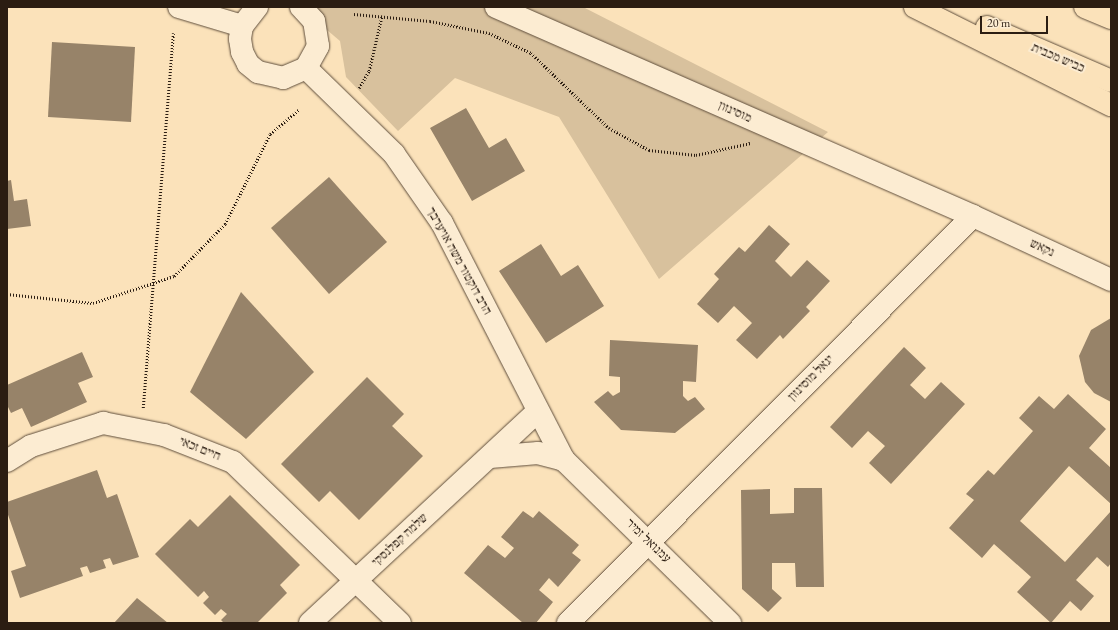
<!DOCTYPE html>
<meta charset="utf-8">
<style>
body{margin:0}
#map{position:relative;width:1118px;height:630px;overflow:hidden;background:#fbe2ba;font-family:"EB Garamond","Frank Ruhl Libre",serif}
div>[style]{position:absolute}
.green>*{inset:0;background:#d8c19d}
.building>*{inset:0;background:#978369}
.path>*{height:2.5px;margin-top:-1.25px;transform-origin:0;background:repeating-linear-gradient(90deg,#2b1d12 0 1px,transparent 0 3px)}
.roads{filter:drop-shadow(0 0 1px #5f4e3c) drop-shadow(0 0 1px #5f4e3c)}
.minor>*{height:22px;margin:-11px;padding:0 11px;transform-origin:11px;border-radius:11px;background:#fcecd2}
.highway>*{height:22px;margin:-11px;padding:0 11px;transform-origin:11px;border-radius:11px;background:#fbe2ba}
span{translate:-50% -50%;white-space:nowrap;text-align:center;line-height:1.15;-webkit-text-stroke:4px #fcecd2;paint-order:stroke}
.street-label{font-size:13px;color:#2b1d12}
.frame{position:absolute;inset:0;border:8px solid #2b1d12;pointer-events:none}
.scale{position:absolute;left:980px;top:16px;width:68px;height:18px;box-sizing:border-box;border:2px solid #2b1d12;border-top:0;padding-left:5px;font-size:12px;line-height:14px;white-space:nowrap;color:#2b1d12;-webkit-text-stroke:3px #fcecd2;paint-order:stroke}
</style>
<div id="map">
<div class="green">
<i style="clip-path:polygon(300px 7px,583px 7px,828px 132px,659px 279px,559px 117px,455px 78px,398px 131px,346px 77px,340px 41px)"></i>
</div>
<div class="building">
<i style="clip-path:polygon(52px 42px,135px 47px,131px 122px,48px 117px)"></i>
<i style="clip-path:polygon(466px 108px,489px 148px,506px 138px,525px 171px,472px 201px,430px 128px)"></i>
<i style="clip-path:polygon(329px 177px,387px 242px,329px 294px,271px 228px)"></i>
<i style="clip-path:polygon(11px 180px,14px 201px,27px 199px,31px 226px,7px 229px,7px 181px)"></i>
<i style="clip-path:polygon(769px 225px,790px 244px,775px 261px,791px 277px,807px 260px,830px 281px,806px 307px,810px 311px,783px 339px,780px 335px,757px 359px,736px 340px,752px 323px,734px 306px,718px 323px,697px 304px,719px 279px,714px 274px,739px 247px,745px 252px)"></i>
<i style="clip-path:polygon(541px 244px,561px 276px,578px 265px,604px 306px,546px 343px,499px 271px)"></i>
<i style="clip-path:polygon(241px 292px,314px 372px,246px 439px,190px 392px)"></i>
<i style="clip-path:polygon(1111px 318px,1111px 402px,1094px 393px,1085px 382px,1079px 356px,1091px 330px)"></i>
<i style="clip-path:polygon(610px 340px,698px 345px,696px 382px,683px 381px,683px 396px,688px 401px,695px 397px,705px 409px,675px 433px,621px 430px,594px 402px,608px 391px,613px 396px,620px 392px,620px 377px,609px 376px)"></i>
<i style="clip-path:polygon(904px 347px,926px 368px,910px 385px,925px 399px,941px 382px,965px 404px,891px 484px,869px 463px,885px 446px,868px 431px,852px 448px,830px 427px)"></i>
<i style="clip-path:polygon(82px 352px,93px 377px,78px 383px,87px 402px,31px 427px,22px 408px,11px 413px,7px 405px,7px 385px)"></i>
<i style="clip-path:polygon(367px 377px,404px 414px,392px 426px,423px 456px,359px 520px,330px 491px,319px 502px,281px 464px)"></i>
<i style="clip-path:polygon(1068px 394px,1106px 429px,1089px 448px,1111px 468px,1111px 504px,1069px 466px,1020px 521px,1065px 562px,1111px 511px,1111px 563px,1108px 567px,1097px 557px,1076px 580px,1094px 596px,1081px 611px,1070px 601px,1051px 623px,1017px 592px,1031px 577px,994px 544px,982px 558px,949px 528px,974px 500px,966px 494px,988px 470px,994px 475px,1033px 431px,1019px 418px,1039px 396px,1054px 409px)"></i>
<i style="clip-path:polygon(97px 470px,107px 498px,117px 494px,139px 557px,113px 565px,110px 558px,103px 560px,106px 568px,90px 573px,87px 566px,80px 568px,83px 576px,20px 598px,11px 571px,26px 566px,7px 512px,7px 502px)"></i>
<i style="clip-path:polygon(794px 488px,822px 488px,824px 587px,796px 587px,795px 563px,772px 563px,772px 589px,782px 598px,768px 612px,742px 589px,741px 490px,770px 489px,770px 514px,794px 513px)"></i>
<i style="clip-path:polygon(230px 495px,300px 565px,280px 585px,287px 593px,257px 623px,224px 623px,221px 620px,227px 614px,221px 609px,215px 615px,203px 603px,209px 597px,204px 591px,198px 597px,155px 554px,190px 519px,198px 527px)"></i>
<i style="clip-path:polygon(523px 511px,533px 518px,539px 511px,579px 545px,572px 553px,581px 560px,558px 587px,549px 578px,539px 590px,553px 602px,536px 623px,523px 623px,464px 573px,488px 545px,505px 558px,514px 548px,501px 537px)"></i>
<i style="clip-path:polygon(137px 598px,168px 623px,114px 623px)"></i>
</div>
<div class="path">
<i style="left:354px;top:14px;width:76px;rotate:5.3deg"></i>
<i style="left:430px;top:21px;width:60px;rotate:11.5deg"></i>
<i style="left:489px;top:33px;width:47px;rotate:25.5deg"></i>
<i style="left:531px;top:53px;width:108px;rotate:43.9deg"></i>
<i style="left:609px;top:128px;width:46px;rotate:28.8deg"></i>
<i style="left:649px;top:150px;width:47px;rotate:6.1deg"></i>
<i style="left:696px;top:155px;width:56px;rotate:-12.3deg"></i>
<i style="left:359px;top:88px;width:20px;rotate:-60deg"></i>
<i style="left:369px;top:71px;width:57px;rotate:-76.9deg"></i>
<i style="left:7px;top:294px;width:86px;rotate:6deg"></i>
<i style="left:93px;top:303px;width:85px;rotate:-18.4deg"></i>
<i style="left:174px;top:276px;width:73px;rotate:-45.6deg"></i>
<i style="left:225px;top:224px;width:101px;rotate:-63.4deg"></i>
<i style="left:270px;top:134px;width:38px;rotate:-40deg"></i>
<i style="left:143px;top:408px;width:376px;rotate:-85.4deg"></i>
</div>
<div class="roads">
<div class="minor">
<i style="left:179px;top:7px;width:66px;rotate:16.8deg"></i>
<i style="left:257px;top:7px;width:24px;rotate:128deg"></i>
<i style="left:242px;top:26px;width:13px;rotate:99deg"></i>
<i style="left:240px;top:39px;width:13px;rotate:81deg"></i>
<i style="left:242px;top:52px;width:13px;rotate:63deg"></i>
<i style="left:248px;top:64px;width:13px;rotate:39deg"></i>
<i style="left:258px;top:72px;width:26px;rotate:13deg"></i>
<i style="left:283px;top:78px;width:25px;rotate:-23deg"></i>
<i style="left:306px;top:68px;width:25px;rotate:-61deg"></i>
<i style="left:318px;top:46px;width:25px;rotate:-99deg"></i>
<i style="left:314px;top:21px;width:19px;rotate:-133deg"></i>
<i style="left:496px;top:7px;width:521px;rotate:23.66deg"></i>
<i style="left:973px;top:216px;width:152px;rotate:24.9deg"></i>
<i style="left:306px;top:68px;width:123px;rotate:44.3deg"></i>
<i style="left:394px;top:154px;width:84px;rotate:55.2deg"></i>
<i style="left:442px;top:223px;width:267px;rotate:62.8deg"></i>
<i style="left:564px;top:460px;width:233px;rotate:44.5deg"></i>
<i style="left:490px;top:457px;width:48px;rotate:-4.8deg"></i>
<i style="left:538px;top:453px;width:27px;rotate:15deg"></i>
<i style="left:7px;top:461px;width:28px;rotate:-32deg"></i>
<i style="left:31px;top:446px;width:76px;rotate:-17.7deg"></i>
<i style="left:103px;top:423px;width:62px;rotate:11.1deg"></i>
<i style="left:164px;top:435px;width:74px;rotate:21.4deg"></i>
<i style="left:233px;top:462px;width:232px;rotate:44deg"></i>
<i style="left:310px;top:623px;width:311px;rotate:-42.9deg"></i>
<i style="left:568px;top:623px;width:574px;rotate:-45.14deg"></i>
</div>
<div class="highway">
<i style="left:915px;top:7px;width:219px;rotate:26.6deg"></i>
<i style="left:1085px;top:7px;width:28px;rotate:23deg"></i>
<i style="left:987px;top:27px;width:135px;rotate:23.5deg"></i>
</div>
</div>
<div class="street-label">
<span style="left:1058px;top:58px;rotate:23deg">כביש מכבית</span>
<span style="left:735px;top:112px;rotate:24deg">מוסינזון</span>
<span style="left:1042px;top:248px;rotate:25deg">נקאש</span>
<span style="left:459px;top:261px;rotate:61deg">הרב דוקטור משה אויערבך</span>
<span style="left:811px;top:378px;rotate:-45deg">יגאל מוסינזון</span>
<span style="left:200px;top:449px;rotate:22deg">חיים זכאי</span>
<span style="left:400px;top:540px;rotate:-43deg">שלמה קפלנסקי</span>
<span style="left:648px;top:541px;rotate:44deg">עמנואל זמיר</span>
</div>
<div class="frame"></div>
<div class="scale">20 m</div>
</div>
